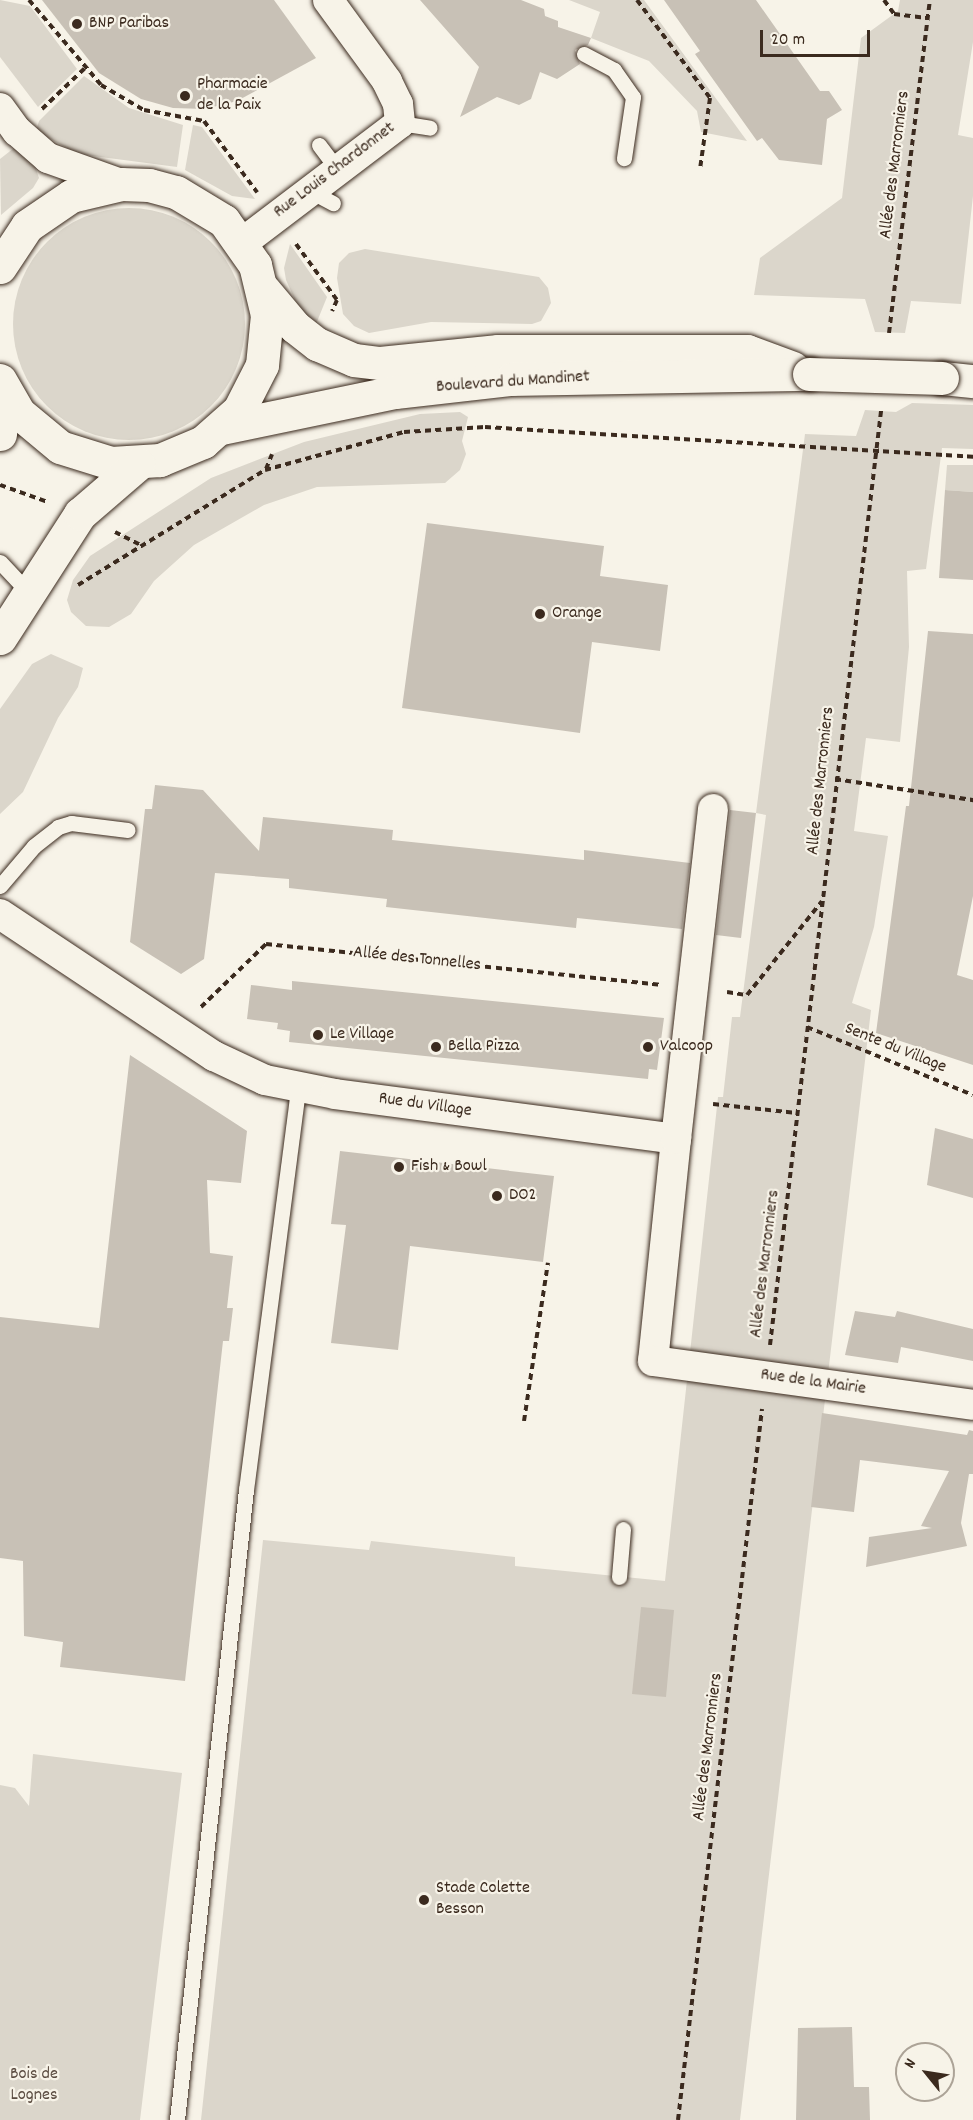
<!DOCTYPE html>
<meta charset="utf-8">
<style>
body{margin:0}
#map{position:relative;width:973px;height:2120px;overflow:hidden;background:#f7f3e8;font-family:Dekko,sans-serif}
div>[style]{position:absolute}
.green>*{inset:0;background:#dbd6cb}
.round{border-radius:50%}
.building>*{inset:0;background:#c8c1b6}
.path>*{height:4px;margin-top:-2px;transform-origin:0;background:repeating-linear-gradient(90deg,#3b2a1e 0 6px,transparent 0 10.5px)}
.roads{filter:drop-shadow(0 0 2px #3b2a1e) drop-shadow(0 0 2px #3b2a1e)}
.service>*{height:15px;margin:-7.5px;padding:0 7.5px;transform-origin:7.5px;border-radius:7.5px;background:#f7f3e8}
.minor>*{height:30px;margin:-15px;padding:0 15px;transform-origin:15px;border-radius:15px;background:#f7f3e8}
.tertiary>*{height:33px;margin:-16.5px;padding:0 16.5px;transform-origin:16.5px;border-radius:16.5px;background:#f7f3e8}
.bridges{filter:drop-shadow(0 0 2px #3b2a1e) drop-shadow(0 0 2px #3b2a1e)}
.tertiary-bridge>*{height:33px;margin:-16.5px;padding:0 16.5px;transform-origin:16.5px;border-radius:16.5px;background:#f7f3e8}
.dots>*{width:16px;height:16px;translate:-50% -50%;box-sizing:border-box;border:3px solid #f7f3e8;border-radius:50%}
span{translate:-50% -50%;white-space:nowrap;text-align:center;line-height:1.15;-webkit-text-stroke:4.5px #f7f3e8;paint-order:stroke}
.poi-label{font-size:18px;color:#3b2a1e}
.left{translate:0 -50%;text-align:left}
.street-label{font-size:18px;color:#3b2a1e}
.park-label{font-size:18px;color:#5b4c41}
.north{position:absolute;left:895px;top:2042px;width:60px;height:60px;box-sizing:border-box;background:#f7f3e8;border:2px solid #aca397;border-radius:50%;rotate:300deg;font-size:16px;font-weight:700;line-height:24px;text-align:center;color:#3b2a1e}
.north::after{content:'';display:block;margin:auto;width:21px;height:27px;background:#3b2a1e;clip-path:polygon(50% 0,100% 100%,50% 72%,0 100%)}
.scale{position:absolute;left:760px;top:30px;width:110px;height:27px;box-sizing:border-box;border:3px solid #3b2a1e;border-top:0;padding-left:8px;font-size:18px;line-height:21px;white-space:nowrap;color:#3b2a1e;-webkit-text-stroke:4px #f7f3e8;paint-order:stroke}
</style>
<div id="map">
<div class="green">
<i style="clip-path:polygon(0 0,30px 6px,77px 69px,38px 107px,0 57px)"></i>
<i style="clip-path:polygon(569px 0,644px 0,747px 141px,701px 132px,697px 111px,649px 61px,591px 38px,600px 12px)"></i>
<i style="clip-path:polygon(900px 0,973px 0,973px 42px,958px 135px,973px 138px,973px 196px,961px 304px,911px 301px,905px 333px,875px 332px,865px 299px,754px 295px,760px 258px,842px 198px,861px 38px,898px 11px)"></i>
<i style="clip-path:polygon(84px 76px,129px 108px,183px 125px,177px 167px,78px 154px,36px 131px,39px 121px)"></i>
<i style="clip-path:polygon(193px 125px,202px 127px,255px 199px,232px 196px,185px 170px)"></i>
<i style="clip-path:polygon(14px 148px,35px 166px,39px 178px,33px 188px,1px 215px,0 159px)"></i>
<i class="round" style="left:13px;top:208px;width:232px;height:232px"></i>
<i style="clip-path:polygon(290px 244px,327px 297px,314px 329px,299px 309px,286px 280px,284px 268px)"></i>
<i style="clip-path:polygon(365px 249px,539px 277px,548px 288px,551px 303px,541px 321px,532px 324px,431px 322px,369px 333px,354px 326px,343px 314px,337px 278px,339px 263px,349px 253px)"></i>
<i style="clip-path:polygon(912px 403px,973px 405px,973px 449px,942px 448px,926px 569px,907px 571px,909px 647px,900px 742px,866px 738px,854px 831px,888px 836px,874px 927px,852px 1003px,871px 1010px,740px 2120px,201px 2120px,263px 1540px,369px 1550px,371px 1541px,515px 1557px,515px 1566px,665px 1581px,718px 1097px,723px 1097px,732px 1017px,740px 1017px,766px 815px,756px 813px,805px 434px,856px 436px,865px 410px,896px 412px)"></i>
<i style="clip-path:polygon(460px 412px,468px 417px,462px 441px,466px 454px,460px 470px,445px 483px,317px 487px,264px 505px,194px 545px,154px 581px,131px 614px,109px 627px,86px 626px,71px 612px,67px 600px,73px 580px,90px 556px,211px 478px,304px 442px,420px 414px)"></i>
<i style="clip-path:polygon(947px 465px,973px 465px,973px 492px,945px 490px)"></i>
<i style="clip-path:polygon(51px 654px,83px 668px,78px 687px,58px 718px,23px 792px,0 814px,0 709px,32px 664px)"></i>
<i style="clip-path:polygon(33px 1754px,182px 1773px,140px 2120px,0 2120px,0 1785px,15px 1788px,29px 1806px)"></i>
</div>
<div class="building">
<i style="clip-path:polygon(42px 0,274px 0,316px 58px,237px 101px,205px 109px,173px 108px,141px 99px,99px 73px)"></i>
<i style="clip-path:polygon(420px 0,521px 0,544px 9px,545px 16px,558px 21px,558px 27px,591px 38px,588px 45px,575px 50px,580px 64px,557px 79px,540px 72px,531px 99px,519px 105px,497px 97px,460px 117px,479px 67px)"></i>
<i style="clip-path:polygon(664px 0,756px 0,820px 91px,829px 91px,842px 110px,827px 119px,822px 165px,779px 160px,762px 138px,757px 141px,695px 54px,700px 51px)"></i>
<i style="clip-path:polygon(945px 490px,973px 492px,973px 580px,939px 578px)"></i>
<i style="clip-path:polygon(427px 523px,604px 546px,600px 576px,668px 585px,660px 651px,592px 642px,580px 733px,402px 708px)"></i>
<i style="clip-path:polygon(928px 631px,973px 634px,973px 896px,957px 975px,973px 980px,973px 1065px,876px 1033px,906px 806px,909px 806px)"></i>
<i style="clip-path:polygon(155px 785px,203px 790px,259px 851px,263px 817px,393px 830px,392px 840px,584px 860px,584px 850px,690px 863px,682px 929px,577px 918px,576px 928px,386px 907px,387px 899px,289px 888px,289px 879px,215px 873px,204px 959px,181px 974px,130px 942px,145px 809px,152px 809px)"></i>
<i style="clip-path:polygon(730px 810px,756px 813px,741px 938px,716px 935px)"></i>
<i style="clip-path:polygon(292px 981px,664px 1018px,657px 1070px,649px 1069px,648px 1079px,289px 1042px,290px 1031px,277px 1029px,278px 1023px,247px 1019px,251px 985px,292px 990px)"></i>
<i style="clip-path:polygon(130px 1055px,247px 1131px,241px 1183px,207px 1180px,210px 1253px,233px 1256px,227px 1308px,233px 1308px,229px 1341px,223px 1341px,185px 1681px,60px 1667px,63px 1642px,24px 1636px,23px 1561px,0 1558px,0 1317px,99px 1328px)"></i>
<i style="clip-path:polygon(935px 1128px,973px 1139px,973px 1198px,927px 1185px)"></i>
<i style="clip-path:polygon(340px 1151px,554px 1176px,543px 1262px,410px 1246px,398px 1350px,331px 1343px,346px 1225px,331px 1224px)"></i>
<i style="clip-path:polygon(855px 1311px,895px 1317px,897px 1311px,973px 1329px,973px 1361px,901px 1347px,898px 1363px,845px 1355px)"></i>
<i style="clip-path:polygon(822px 1413px,967px 1435px,969px 1430px,973px 1431px,973px 1474px,969px 1474px,961px 1523px,967px 1546px,866px 1567px,869px 1537px,932px 1528px,921px 1526px,949px 1471px,860px 1460px,854px 1512px,811px 1507px)"></i>
<i style="clip-path:polygon(641px 1607px,674px 1610px,666px 1697px,632px 1694px)"></i>
<i style="clip-path:polygon(852px 2027px,854px 2087px,869px 2087px,870px 2120px,796px 2120px,798px 2028px)"></i>
</div>
<div class="path">
<i style="left:29px;top:0;width:111px;rotate:49.7deg"></i>
<i style="left:101px;top:85px;width:50px;rotate:30.2deg"></i>
<i style="left:144px;top:110px;width:61px;rotate:10.4deg"></i>
<i style="left:204px;top:121px;width:89px;rotate:53.3deg"></i>
<i style="left:637px;top:0;width:122px;rotate:53.3deg"></i>
<i style="left:710px;top:98px;width:72px;rotate:98deg"></i>
<i style="left:884px;top:0;width:17px;rotate:54deg"></i>
<i style="left:894px;top:14px;width:33px;rotate:7deg"></i>
<i style="left:42px;top:109px;width:59px;rotate:-43.6deg"></i>
<i style="left:296px;top:244px;width:69px;rotate:53.8deg"></i>
<i style="left:337px;top:300px;width:12px;rotate:114deg"></i>
<i style="left:889px;top:333px;width:336px;rotate:-83deg"></i>
<i style="left:266px;top:469px;width:16px;rotate:-68deg"></i>
<i style="left:0;top:485px;width:51px;rotate:19.5deg"></i>
<i style="left:115px;top:532px;width:31px;rotate:27deg"></i>
<i style="left:78px;top:585px;width:220px;rotate:-31.6deg"></i>
<i style="left:265px;top:470px;width:144px;rotate:-15.3deg"></i>
<i style="left:404px;top:432px;width:81px;rotate:-3.5deg"></i>
<i style="left:485px;top:427px;width:489px;rotate:3.5deg"></i>
<i style="left:835px;top:779px;width:140px;rotate:8.7deg"></i>
<i style="left:727px;top:992px;width:20px;rotate:9deg"></i>
<i style="left:747px;top:995px;width:120px;rotate:-51.4deg"></i>
<i style="left:201px;top:1007px;width:91px;rotate:-44.1deg"></i>
<i style="left:266px;top:944px;width:396px;rotate:5.9deg"></i>
<i style="left:807px;top:1027px;width:179px;rotate:22.3deg"></i>
<i style="left:713px;top:1104px;width:84px;rotate:6.1deg"></i>
<i style="left:770px;top:1345px;width:941px;rotate:-83.22deg"></i>
<i style="left:524px;top:1421px;width:160px;rotate:-81.4deg"></i>
<i style="left:678px;top:2120px;width:716px;rotate:-83.26deg"></i>
</div>
<div class="roads">
<div class="service">
<i style="left:584px;top:54px;width:34px;rotate:28deg"></i>
<i style="left:614px;top:70px;width:33px;rotate:55deg"></i>
<i style="left:633px;top:97px;width:62px;rotate:98.4deg"></i>
<i style="left:400px;top:123px;width:30px;rotate:9deg"></i>
<i style="left:319px;top:145px;width:31px;rotate:53deg"></i>
<i style="left:310px;top:191px;width:26px;rotate:28deg"></i>
<i style="left:0;top:562px;width:44px;rotate:46.8deg"></i>
<i style="left:0;top:886px;width:52px;rotate:-49.6deg"></i>
<i style="left:34px;top:846px;width:31px;rotate:-38deg"></i>
<i style="left:58px;top:827px;width:14px;rotate:-17deg"></i>
<i style="left:71px;top:823px;width:57px;rotate:7deg"></i>
<i style="left:619px;top:1577px;width:48px;rotate:-85.2deg"></i>
<i style="left:177px;top:2120px;width:634px;rotate:-83.75deg"></i>
<i style="left:246px;top:1490px;width:406px;rotate:-82.6deg"></i>
</div>
<div class="minor">
<i style="left:0;top:108px;width:29px;rotate:54deg"></i>
<i style="left:17px;top:131px;width:41px;rotate:41.1deg"></i>
<i style="left:48px;top:158px;width:77px;rotate:19.6deg"></i>
<i style="left:242px;top:243px;width:198px;rotate:-37.2deg"></i>
<i style="left:400px;top:123px;width:19px;rotate:-96deg"></i>
<i style="left:398px;top:104px;width:25px;rotate:-116deg"></i>
<i style="left:387px;top:81px;width:100px;rotate:-126.1deg"></i>
<i style="left:0;top:914px;width:257px;rotate:33.6deg"></i>
<i style="left:214px;top:1056px;width:56px;rotate:25.2deg"></i>
<i style="left:265px;top:1080px;width:71px;rotate:11.3deg"></i>
<i style="left:335px;top:1094px;width:344px;rotate:7.5deg"></i>
<i style="left:676px;top:1139px;width:223px;rotate:95.9deg"></i>
<i style="left:653px;top:1361px;width:323px;rotate:7.8deg"></i>
<i style="left:676px;top:1139px;width:332px;rotate:-83.6deg"></i>
</div>
<div class="tertiary">
<i style="left:0;top:267px;width:49px;rotate:-56.6deg"></i>
<i style="left:27px;top:226px;width:53px;rotate:-34.3deg"></i>
<i style="left:71px;top:196px;width:51px;rotate:-13.5deg"></i>
<i style="left:121px;top:184px;width:28px;rotate:2deg"></i>
<i style="left:149px;top:185px;width:28px;rotate:15deg"></i>
<i style="left:176px;top:192px;width:56px;rotate:31.1deg"></i>
<i style="left:224px;top:221px;width:54px;rotate:54.8deg"></i>
<i style="left:255px;top:265px;width:51px;rotate:76.5deg"></i>
<i style="left:267px;top:315px;width:50px;rotate:95.7deg"></i>
<i style="left:262px;top:365px;width:51px;rotate:117.1deg"></i>
<i style="left:239px;top:410px;width:48px;rotate:138.4deg"></i>
<i style="left:203px;top:442px;width:47px;rotate:157.3deg"></i>
<i style="left:160px;top:460px;width:49px;rotate:176.5deg"></i>
<i style="left:111px;top:463px;width:53px;rotate:-162.6deg"></i>
<i style="left:60px;top:447px;width:53px;rotate:-140.3deg"></i>
<i style="left:19px;top:413px;width:38px;rotate:-120deg"></i>
<i style="left:264px;top:290px;width:48px;rotate:50deg"></i>
<i style="left:295px;top:327px;width:28px;rotate:38deg"></i>
<i style="left:317px;top:344px;width:40px;rotate:23.4deg"></i>
<i style="left:354px;top:360px;width:26px;rotate:7deg"></i>
<i style="left:380px;top:363px;width:119px;rotate:-5.8deg"></i>
<i style="left:498px;top:351px;width:249px"></i>
<i style="left:747px;top:351px;width:49px;rotate:20.3deg"></i>
<i style="left:942px;top:378px;width:31px;rotate:6deg"></i>
<i style="left:221px;top:428px;width:178px;rotate:-11.7deg"></i>
<i style="left:395px;top:392px;width:117px;rotate:-6.4deg"></i>
<i style="left:511px;top:379px;width:298px;rotate:-1deg"></i>
<i style="left:0;top:434px;width:44px;rotate:-84.8deg"></i>
<i style="left:0;top:638px;width:148px;rotate:-57.2deg"></i>
<i style="left:80px;top:514px;width:77px;rotate:-40.8deg"></i>
</div>
</div>
<div class="bridges">
<div class="tertiary-bridge">
<i style="left:809px;top:374px;width:133px;rotate:1.7deg"></i>
</div>
</div>
<div class="dots">
<i style="left:77px;top:24px;background:#3b2a1e"></i>
<i style="left:185px;top:96px;background:#3b2a1e"></i>
<i style="left:540px;top:614px;background:#3b2a1e"></i>
<i style="left:318px;top:1035px;background:#3b2a1e"></i>
<i style="left:436px;top:1047px;background:#3b2a1e"></i>
<i style="left:648px;top:1047px;background:#3b2a1e"></i>
<i style="left:399px;top:1167px;background:#3b2a1e"></i>
<i style="left:497px;top:1196px;background:#3b2a1e"></i>
<i style="left:424px;top:1900px;background:#3b2a1e"></i>
</div>
<div class="poi-label">
<span class="left" style="left:89px;top:24px">BNP Paribas</span>
<span class="left" style="left:197px;top:96px">Pharmacie<br>de la Paix</span>
<span class="left" style="left:552px;top:614px">Orange</span>
<span class="left" style="left:330px;top:1035px">Le Village</span>
<span class="left" style="left:448px;top:1047px">Bella Pizza</span>
<span class="left" style="left:660px;top:1047px">Valcoop</span>
<span class="left" style="left:411px;top:1167px">Fish &amp; Bowl</span>
<span class="left" style="left:509px;top:1196px">DO2</span>
<span class="left" style="left:436px;top:1900px">Stade Colette<br>Besson</span>
</div>
<div class="street-label">
<span style="left:896px;top:165px;rotate:-83deg">Allée des Marronniers</span>
<span style="left:335px;top:171px;rotate:-37deg">Rue Louis Chardonnet</span>
<span style="left:513px;top:383px;rotate:-4deg">Boulevard du Mandinet</span>
<span style="left:822px;top:781px;rotate:-84deg">Allée des Marronniers</span>
<span style="left:417px;top:960px;rotate:6deg">Allée des Tonnelles</span>
<span style="left:895px;top:1049px;rotate:22deg">Sente du Village</span>
<span style="left:425px;top:1106px;rotate:8deg">Rue du Village</span>
<span style="left:766px;top:1264px;rotate:-83deg">Allée des Marronniers</span>
<span style="left:813px;top:1383px;rotate:8deg">Rue de la Mairie</span>
<span style="left:709px;top:1747px;rotate:-83deg">Allée des Marronniers</span>
</div>
<div class="park-label">
<span style="left:34px;top:2086px">Bois de<br>Lognes</span>
</div>
<div class="north">N</div>
<div class="scale">20 m</div>
</div>
